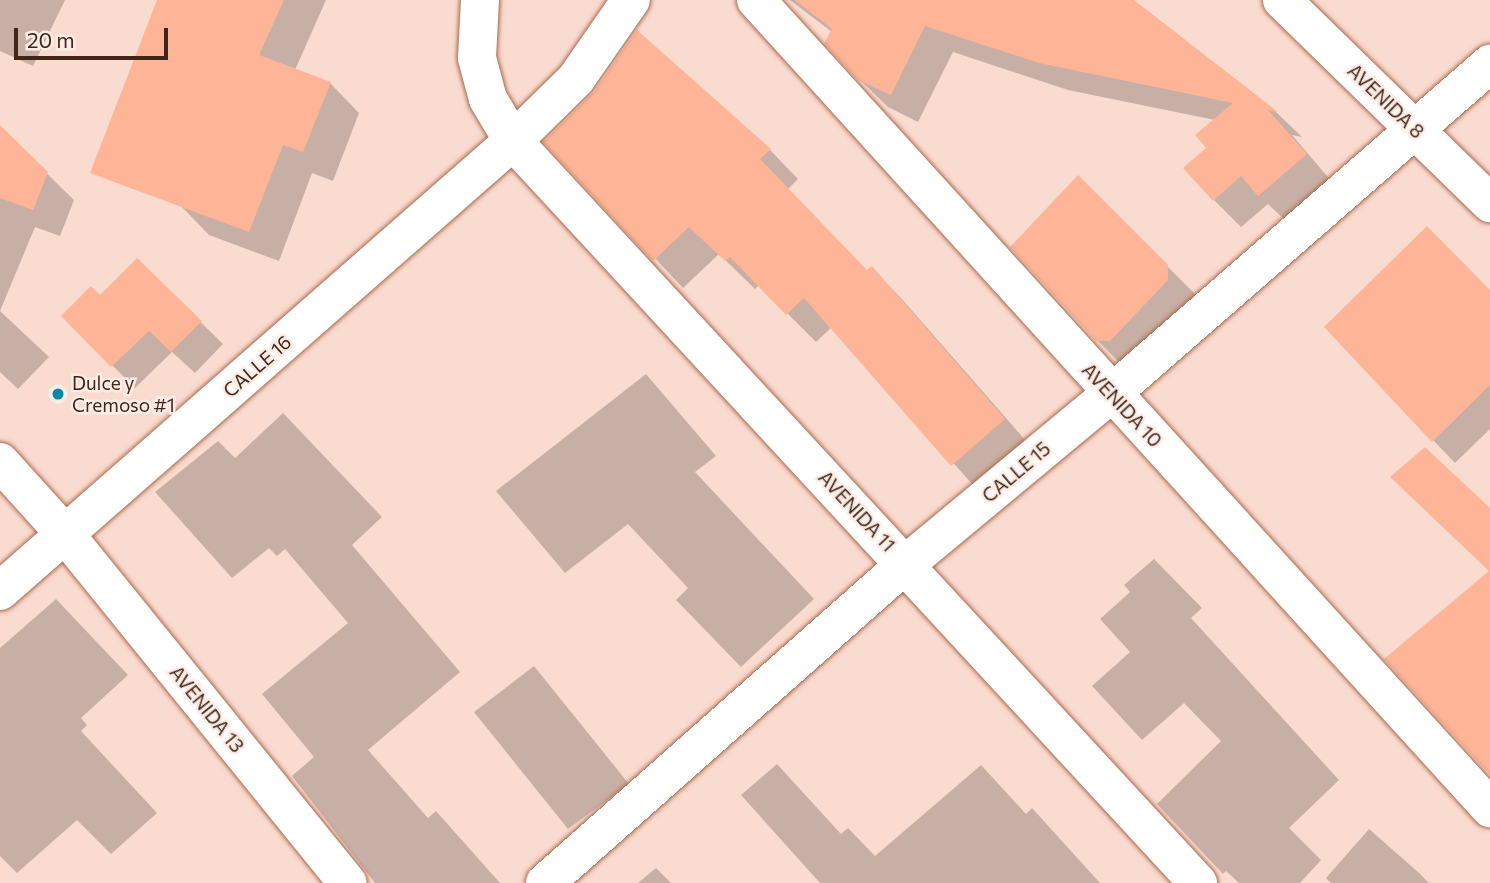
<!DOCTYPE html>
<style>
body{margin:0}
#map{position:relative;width:1490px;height:883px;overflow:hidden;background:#fadbcf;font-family:Commissioner,sans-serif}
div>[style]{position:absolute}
.shadow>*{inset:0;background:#0003}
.building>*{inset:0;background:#feb597}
.roads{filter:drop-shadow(0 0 2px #aa684c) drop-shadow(0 0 2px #aa684c)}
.minor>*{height:38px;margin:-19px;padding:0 19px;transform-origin:19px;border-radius:19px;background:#fff}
.tertiary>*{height:38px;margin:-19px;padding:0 19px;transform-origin:19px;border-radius:19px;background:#fff}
.dots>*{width:19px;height:19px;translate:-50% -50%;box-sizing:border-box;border:4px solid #fcece6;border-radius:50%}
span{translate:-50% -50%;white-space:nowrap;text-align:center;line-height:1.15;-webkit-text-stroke:5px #fcece6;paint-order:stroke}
.street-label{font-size:19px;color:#412519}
.poi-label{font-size:19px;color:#412519}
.left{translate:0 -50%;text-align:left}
.scale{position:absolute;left:14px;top:28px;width:154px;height:32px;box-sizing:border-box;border:4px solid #412519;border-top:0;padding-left:9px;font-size:21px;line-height:24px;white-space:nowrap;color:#412519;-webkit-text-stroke:5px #fcece6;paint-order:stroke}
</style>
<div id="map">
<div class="shadow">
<i style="clip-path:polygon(0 0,65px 0,33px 66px,0 51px)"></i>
<i style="clip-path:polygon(158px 0,326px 0,295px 70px,330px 83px,359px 113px,333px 181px,312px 173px,279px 261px,209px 235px,180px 205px)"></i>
<i style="clip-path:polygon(790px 0,1131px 0,1277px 113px,1302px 137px,1292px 135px,1333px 183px,1287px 222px,1268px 204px,1241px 227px,1214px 200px,1208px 148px,1215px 120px,1068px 90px,953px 52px,918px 122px,888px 107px,859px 79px,832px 32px)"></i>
<i style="clip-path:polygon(0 128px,74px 200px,60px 236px,35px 227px,0 311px,49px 357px,18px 389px,0 372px)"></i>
<i style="clip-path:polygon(546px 142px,770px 150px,798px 179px,788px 189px,867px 272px,872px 268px,900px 297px,1033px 449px,981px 494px,832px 327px,816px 342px,759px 285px,755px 289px,719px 254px,683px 288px)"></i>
<i style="clip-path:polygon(1078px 177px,1205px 304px,1128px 371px,1097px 340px)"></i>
<i style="clip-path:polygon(137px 260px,223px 344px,195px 373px,172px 352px,135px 388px,63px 316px,100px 298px)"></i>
<i style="clip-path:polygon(1490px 292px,1490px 429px,1455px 463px,1433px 440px)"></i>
<i style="clip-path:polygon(646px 374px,716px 456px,695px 472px,814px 599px,741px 667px,676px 600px,688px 588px,628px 524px,565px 573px,496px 491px)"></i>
<i style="clip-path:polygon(283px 413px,382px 517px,352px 545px,460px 672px,368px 750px,428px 818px,436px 811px,500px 883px,375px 883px,292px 776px,314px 757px,262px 694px,348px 623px,285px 549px,277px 556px,269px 548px,232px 578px,155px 492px,218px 441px,235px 458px)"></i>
<i style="clip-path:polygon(1154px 559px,1202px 608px,1191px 618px,1339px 780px,1289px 828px,1321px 860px,1300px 883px,1239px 883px,1226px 871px,1223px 874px,1157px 804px,1221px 741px,1184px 703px,1142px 740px,1092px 686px,1130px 652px,1100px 619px,1130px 592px,1124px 585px)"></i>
<i style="clip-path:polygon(56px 599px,128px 675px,81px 718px,87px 725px,81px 731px,157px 813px,111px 854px,77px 820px,17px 873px,0 856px,0 648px)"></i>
<i style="clip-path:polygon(534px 666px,629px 784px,568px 829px,474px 712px)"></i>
<i style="clip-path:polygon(777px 764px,841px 834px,848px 828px,875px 856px,981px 765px,1026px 814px,1032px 808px,1100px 883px,820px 883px,741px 795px)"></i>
<i style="clip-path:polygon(1369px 829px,1418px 872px,1429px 883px,1331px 883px,1326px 878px)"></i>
<i style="clip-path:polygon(656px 868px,671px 883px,638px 883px)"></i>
</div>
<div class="building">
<i style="clip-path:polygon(157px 0,284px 0,259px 55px,331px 82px,303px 152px,283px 145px,249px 232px,90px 173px)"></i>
<i style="clip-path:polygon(795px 0,1134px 0,1278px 112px,1268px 110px,1307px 154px,1258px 196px,1241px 176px,1213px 201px,1183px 168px,1206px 148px,1195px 135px,1233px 103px,1039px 63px,925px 26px,891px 95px,858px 80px,824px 43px,832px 29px)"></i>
<i style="clip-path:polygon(637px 30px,771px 149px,760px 159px,867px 270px,872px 266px,1005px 419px,951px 466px,804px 298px,786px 315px,730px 257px,725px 261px,689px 227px,653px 261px,543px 142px,594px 92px)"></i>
<i style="clip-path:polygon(0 125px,48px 172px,33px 210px,0 198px)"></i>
<i style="clip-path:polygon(1078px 175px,1168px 265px,1168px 280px,1110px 341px,1096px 341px,1010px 247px)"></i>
<i style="clip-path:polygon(1427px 226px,1490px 290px,1490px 385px,1432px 442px,1324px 327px)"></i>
<i style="clip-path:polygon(137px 258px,202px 321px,171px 352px,149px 331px,111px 367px,61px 316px,91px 286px,100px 295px)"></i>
<i style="clip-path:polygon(1425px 447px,1490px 508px,1490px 775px,1384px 659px,1489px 571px,1390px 477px)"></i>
</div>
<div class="roads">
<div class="minor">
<i style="left:480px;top:0;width:58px;rotate:93deg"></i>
<i style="left:477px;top:58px;width:42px;rotate:75deg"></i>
<i style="left:488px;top:99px;width:49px;rotate:59.2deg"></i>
<i style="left:513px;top:141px;width:1010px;rotate:47.29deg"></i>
<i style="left:756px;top:0;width:1092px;rotate:47.75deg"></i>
<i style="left:1282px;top:0;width:291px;rotate:44.3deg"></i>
<i style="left:0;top:591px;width:682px;rotate:-41.26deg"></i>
<i style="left:513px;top:141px;width:88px;rotate:-44.5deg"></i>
<i style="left:576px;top:79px;width:96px;rotate:-55.2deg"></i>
</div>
<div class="tertiary">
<i style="left:0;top:462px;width:97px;rotate:47.9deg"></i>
<i style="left:65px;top:534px;width:449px;rotate:51deg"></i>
<i style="left:545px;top:883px;width:482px;rotate:-41.5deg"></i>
<i style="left:906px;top:564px;width:266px;rotate:-39.7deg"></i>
<i style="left:1111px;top:394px;width:503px;rotate:-41.05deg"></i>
</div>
</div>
<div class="dots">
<i style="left:58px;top:394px;background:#0288a9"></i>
</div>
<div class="street-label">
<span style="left:1386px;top:101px;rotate:44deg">AVENIDA 8</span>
<span style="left:257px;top:366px;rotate:-41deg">CALLE 16</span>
<span style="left:1122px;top:405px;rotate:47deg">AVENIDA 10</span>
<span style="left:1016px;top:472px;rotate:-40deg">CALLE 15</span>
<span style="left:857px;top:511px;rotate:47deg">AVENIDA 11</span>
<span style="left:207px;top:709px;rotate:51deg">AVENIDA 13</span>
</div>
<div class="poi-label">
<span class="left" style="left:72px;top:394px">Dulce y<br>Cremoso #1</span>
</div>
<div class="scale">20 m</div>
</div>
